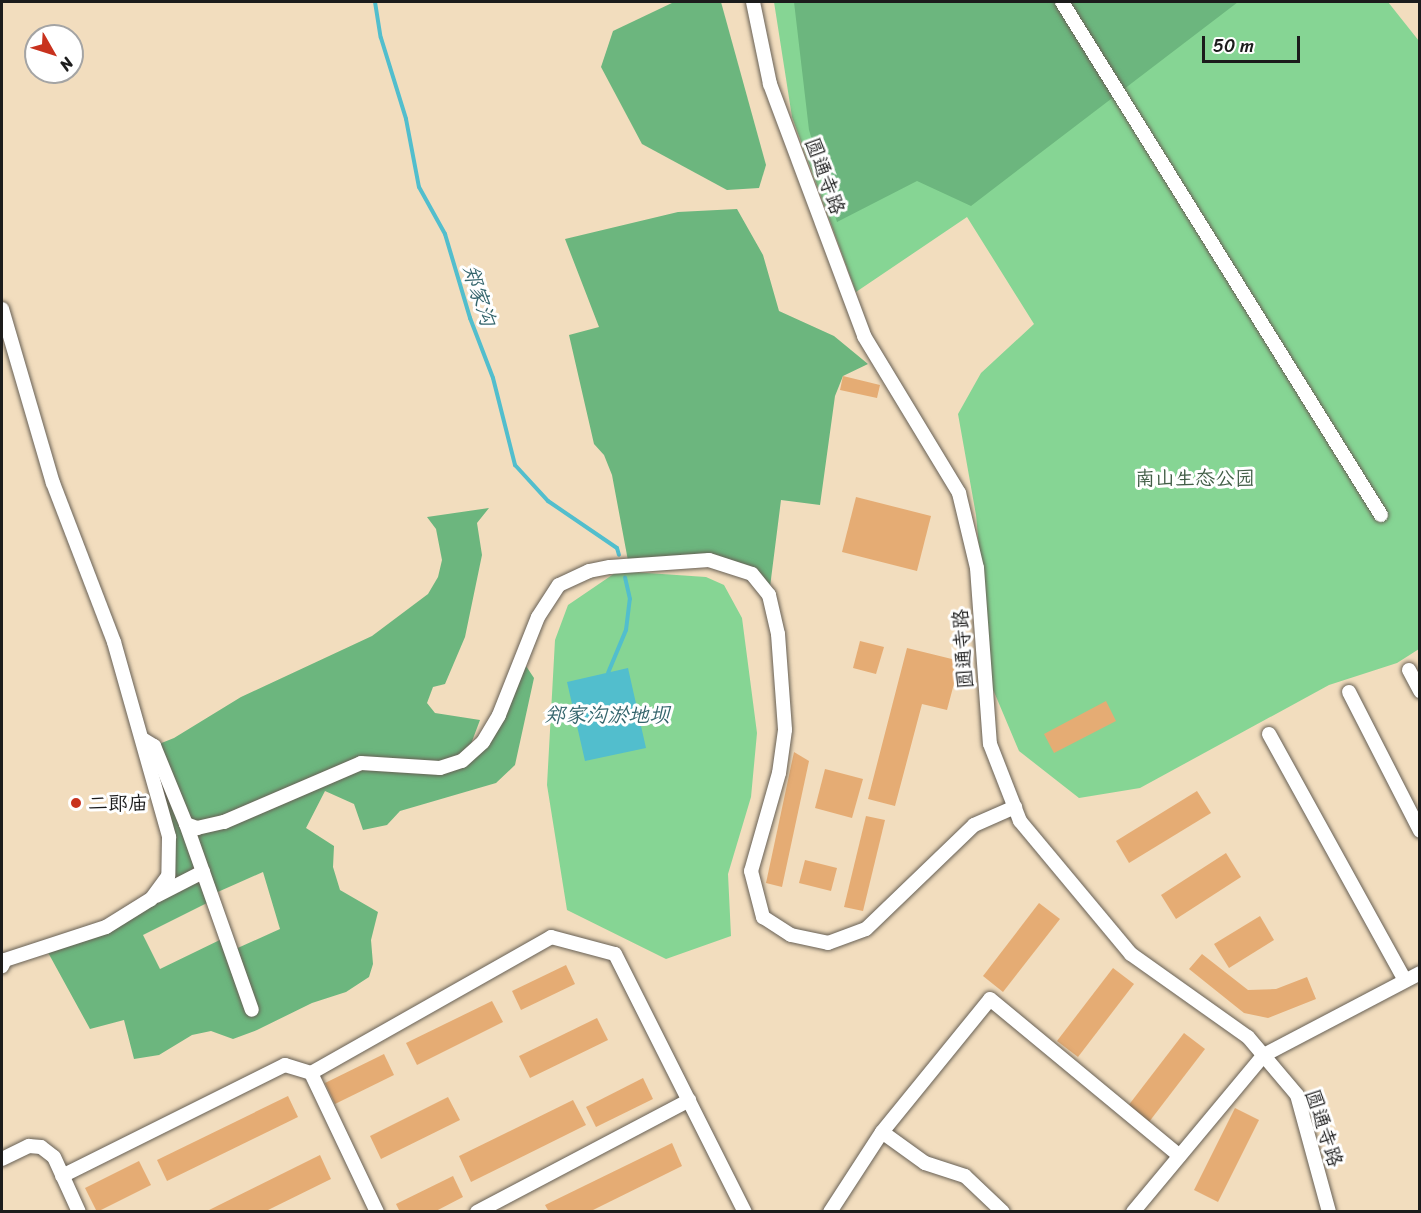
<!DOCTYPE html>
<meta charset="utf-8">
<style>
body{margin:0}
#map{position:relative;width:1421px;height:1213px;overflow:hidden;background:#f2ddbe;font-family:Sriracha,"LXGW WenKai TC",sans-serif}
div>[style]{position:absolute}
.green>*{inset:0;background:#86d594}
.forest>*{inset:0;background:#6cb67e}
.water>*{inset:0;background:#52becd}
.stream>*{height:4px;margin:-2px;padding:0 2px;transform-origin:2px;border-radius:2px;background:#52becd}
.building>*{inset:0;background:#e5ac74}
.roads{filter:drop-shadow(0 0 2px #676055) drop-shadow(0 0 2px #676055)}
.minor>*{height:14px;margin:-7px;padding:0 7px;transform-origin:7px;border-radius:7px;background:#fff}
.dots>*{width:16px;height:16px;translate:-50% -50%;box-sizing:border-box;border:3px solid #fff;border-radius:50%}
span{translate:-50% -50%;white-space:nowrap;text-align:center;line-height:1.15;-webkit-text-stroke:6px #fff;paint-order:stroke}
.street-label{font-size:20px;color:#1c1c1c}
.park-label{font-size:20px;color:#415d46}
.poi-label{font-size:20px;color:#1c1c1c}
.left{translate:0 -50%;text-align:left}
.water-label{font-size:21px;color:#34656c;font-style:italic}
.frame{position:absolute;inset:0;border:3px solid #1c1c1c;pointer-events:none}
.north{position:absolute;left:24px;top:24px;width:60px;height:60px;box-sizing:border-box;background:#fff;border:2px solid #a4a4a4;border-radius:50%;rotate:129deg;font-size:16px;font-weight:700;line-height:24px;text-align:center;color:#1c1c1c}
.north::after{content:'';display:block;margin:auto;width:21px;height:27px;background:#c8321e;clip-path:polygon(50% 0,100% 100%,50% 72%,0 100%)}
.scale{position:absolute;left:1202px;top:36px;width:98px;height:27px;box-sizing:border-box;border:3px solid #1c1c1c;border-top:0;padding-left:8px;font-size:18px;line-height:21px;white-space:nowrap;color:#1c1c1c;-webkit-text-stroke:4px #fff;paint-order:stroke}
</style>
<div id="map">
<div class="green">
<i style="clip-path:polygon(774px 2px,1388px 2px,1419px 41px,1419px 649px,1397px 663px,1329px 685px,1140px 788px,1079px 798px,1019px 751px,992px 687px,976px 515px,958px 414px,981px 373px,1034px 324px,967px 217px,856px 292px,792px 117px)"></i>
<i style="clip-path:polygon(618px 571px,706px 577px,724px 585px,742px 618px,757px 733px,751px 797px,728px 874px,731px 936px,666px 959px,567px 910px,547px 785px,555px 640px,568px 605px)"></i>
</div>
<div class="forest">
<i style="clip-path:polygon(674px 2px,721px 2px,766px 165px,759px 188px,727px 190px,642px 144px,601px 67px,613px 31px)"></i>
<i style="clip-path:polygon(794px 2px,1238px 2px,971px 206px,917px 181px,837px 222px,809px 130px)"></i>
<i style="clip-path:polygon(737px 209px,763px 255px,779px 311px,834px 336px,868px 364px,843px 376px,835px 396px,820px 505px,781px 500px,769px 595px,752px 574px,709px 560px,629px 566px,612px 475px,604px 455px,594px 444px,569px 335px,599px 327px,565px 239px,678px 212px)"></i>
<i style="clip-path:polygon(evenodd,489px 508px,477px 523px,482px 555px,465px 637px,445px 684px,433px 687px,427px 703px,435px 713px,480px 720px,471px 744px,458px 756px,438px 762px,368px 762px,440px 768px,483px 742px,522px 660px,534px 678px,515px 765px,496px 783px,400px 811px,387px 825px,363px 830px,354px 804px,325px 791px,306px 828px,334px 846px,333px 867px,340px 890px,378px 912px,371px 940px,373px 964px,369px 977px,346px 992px,312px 1003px,257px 1030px,233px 1039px,211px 1031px,192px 1035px,159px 1055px,134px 1059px,124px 1020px,90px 1029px,45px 947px,106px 927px,151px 899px,168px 876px,169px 837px,144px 740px,154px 746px,174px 738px,241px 697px,372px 636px,428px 594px,438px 577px,442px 560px,436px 529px,427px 517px,489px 508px,263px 872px,280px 929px,231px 951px,226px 937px,160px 969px,143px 935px,213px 900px,211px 895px,263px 872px)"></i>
</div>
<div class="water">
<i style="clip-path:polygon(628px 668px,646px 748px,585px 761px,567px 682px)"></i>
</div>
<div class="stream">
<i style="left:375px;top:2px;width:36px;rotate:81deg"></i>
<i style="left:381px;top:38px;width:85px;rotate:72.8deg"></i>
<i style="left:406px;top:119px;width:69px;rotate:79.2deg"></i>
<i style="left:419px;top:187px;width:54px;rotate:61deg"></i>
<i style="left:445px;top:234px;width:88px;rotate:73.4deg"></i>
<i style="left:470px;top:318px;width:64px;rotate:69deg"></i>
<i style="left:493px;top:378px;width:90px;rotate:75.8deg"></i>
<i style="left:515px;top:465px;width:49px;rotate:47.5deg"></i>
<i style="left:548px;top:501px;width:83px;rotate:34.3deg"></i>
<i style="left:617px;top:548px;width:7px;rotate:74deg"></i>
<i style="left:608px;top:673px;width:47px;rotate:-67.3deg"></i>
<i style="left:626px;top:630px;width:31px;rotate:-83deg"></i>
<i style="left:630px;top:599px;width:22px;rotate:-103deg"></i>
</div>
<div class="building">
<i style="clip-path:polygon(843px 376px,880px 385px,877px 398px,840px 390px)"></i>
<i style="clip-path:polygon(856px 497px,931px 516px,917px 571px,842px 552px)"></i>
<i style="clip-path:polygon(860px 641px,884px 647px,876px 674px,853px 668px)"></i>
<i style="clip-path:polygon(907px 648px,960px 661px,947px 710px,922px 704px,895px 806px,868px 799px)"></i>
<i style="clip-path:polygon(1106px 701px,1116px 721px,1054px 753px,1044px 734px)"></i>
<i style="clip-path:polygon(794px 752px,809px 761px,782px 887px,766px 883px)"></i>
<i style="clip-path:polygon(825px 769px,863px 779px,852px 818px,815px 808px)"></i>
<i style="clip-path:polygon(1197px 791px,1211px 813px,1129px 863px,1116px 841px)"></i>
<i style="clip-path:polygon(866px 816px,885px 820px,863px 911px,844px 907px)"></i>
<i style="clip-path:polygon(1226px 853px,1241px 877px,1176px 919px,1161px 895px)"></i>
<i style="clip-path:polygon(805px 860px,837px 868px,831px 891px,799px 883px)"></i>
<i style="clip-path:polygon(1039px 903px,1060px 919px,1003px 992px,983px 976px)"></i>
<i style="clip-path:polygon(1260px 916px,1274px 940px,1229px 968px,1214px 944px)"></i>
<i style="clip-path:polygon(1202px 954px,1248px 990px,1276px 989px,1307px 977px,1316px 999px,1268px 1018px,1244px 1013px,1189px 969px)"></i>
<i style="clip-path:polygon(566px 965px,575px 984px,521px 1010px,512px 991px)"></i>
<i style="clip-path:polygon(1113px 968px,1134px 984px,1078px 1057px,1057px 1041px)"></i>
<i style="clip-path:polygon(492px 1001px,503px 1022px,417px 1065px,406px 1043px)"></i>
<i style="clip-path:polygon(597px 1018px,608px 1040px,530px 1078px,519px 1056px)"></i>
<i style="clip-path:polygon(1184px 1033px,1205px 1049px,1149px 1122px,1128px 1106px)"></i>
<i style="clip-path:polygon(384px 1054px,394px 1075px,335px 1104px,325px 1083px)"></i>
<i style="clip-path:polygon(643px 1078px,653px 1099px,596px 1127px,586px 1107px)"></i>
<i style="clip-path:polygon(288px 1096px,298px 1117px,167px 1181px,157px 1160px)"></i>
<i style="clip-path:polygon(448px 1097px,460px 1120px,381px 1159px,370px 1136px)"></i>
<i style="clip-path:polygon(573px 1100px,586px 1125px,471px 1182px,459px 1156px)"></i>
<i style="clip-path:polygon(1235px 1108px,1259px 1120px,1218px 1202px,1194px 1190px)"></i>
<i style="clip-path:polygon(672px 1143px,682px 1166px,589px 1212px,549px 1212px,545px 1205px)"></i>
<i style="clip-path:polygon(320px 1155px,331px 1179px,264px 1212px,205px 1212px)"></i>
<i style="clip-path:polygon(139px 1161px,151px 1185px,97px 1212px,85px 1188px)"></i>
<i style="clip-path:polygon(453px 1176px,463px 1197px,434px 1212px,400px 1212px,396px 1204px)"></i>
</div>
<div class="roads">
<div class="minor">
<i style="left:753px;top:2px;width:84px;rotate:78.3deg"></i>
<i style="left:770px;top:84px;width:269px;rotate:69.5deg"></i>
<i style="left:864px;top:336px;width:184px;rotate:58.8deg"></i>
<i style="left:959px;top:493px;width:77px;rotate:76.5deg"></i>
<i style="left:977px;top:568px;width:176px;rotate:85.8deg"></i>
<i style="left:990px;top:744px;width:83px;rotate:68.7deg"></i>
<i style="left:1020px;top:821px;width:173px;rotate:50.2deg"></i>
<i style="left:1131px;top:954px;width:143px;rotate:35.4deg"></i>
<i style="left:1248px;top:1037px;width:76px;rotate:49.8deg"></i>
<i style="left:1297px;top:1095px;width:121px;rotate:74.7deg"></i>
<i style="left:1062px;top:2px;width:604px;rotate:58.13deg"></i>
<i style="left:2px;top:309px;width:181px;rotate:73.7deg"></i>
<i style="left:53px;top:483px;width:170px;rotate:69deg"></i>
<i style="left:114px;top:642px;width:203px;rotate:74.2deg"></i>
<i style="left:169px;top:837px;width:39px;rotate:91deg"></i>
<i style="left:168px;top:876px;width:29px;rotate:126deg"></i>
<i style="left:151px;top:899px;width:53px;rotate:148.1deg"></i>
<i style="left:106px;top:927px;width:106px;rotate:161.9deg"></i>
<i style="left:5px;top:960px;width:7px;rotate:117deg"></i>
<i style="left:1409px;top:670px;width:24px;rotate:62deg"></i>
<i style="left:1349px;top:692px;width:156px;rotate:62.9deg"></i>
<i style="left:1269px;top:734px;width:281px;rotate:61.1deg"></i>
<i style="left:144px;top:740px;width:12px;rotate:31deg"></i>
<i style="left:154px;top:746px;width:84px;rotate:67.7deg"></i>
<i style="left:186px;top:824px;width:12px;rotate:20deg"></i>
<i style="left:197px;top:828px;width:28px;rotate:-13deg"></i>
<i style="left:224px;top:822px;width:149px;rotate:-23.3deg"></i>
<i style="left:361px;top:763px;width:79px;rotate:3.6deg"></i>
<i style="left:440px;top:768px;width:23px;rotate:-18deg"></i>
<i style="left:462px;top:761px;width:28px;rotate:-42deg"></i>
<i style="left:483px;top:742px;width:31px;rotate:-59deg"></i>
<i style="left:499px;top:715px;width:105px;rotate:-68.3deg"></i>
<i style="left:538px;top:617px;width:38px;rotate:-57deg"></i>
<i style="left:559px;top:585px;width:33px;rotate:-25deg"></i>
<i style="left:589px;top:571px;width:21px;rotate:-11deg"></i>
<i style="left:610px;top:567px;width:99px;rotate:-4deg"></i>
<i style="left:709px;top:560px;width:45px;rotate:18deg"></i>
<i style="left:752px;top:574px;width:27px;rotate:51deg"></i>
<i style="left:769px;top:595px;width:40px;rotate:77deg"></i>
<i style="left:778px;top:634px;width:96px;rotate:85.8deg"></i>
<i style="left:785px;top:730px;width:43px;rotate:97.9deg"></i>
<i style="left:779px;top:773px;width:102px;rotate:105.9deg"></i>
<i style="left:751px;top:871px;width:48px;rotate:75.4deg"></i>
<i style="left:763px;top:917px;width:33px;rotate:33deg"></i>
<i style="left:791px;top:935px;width:38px;rotate:12deg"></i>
<i style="left:828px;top:943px;width:40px;rotate:-20.2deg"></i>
<i style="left:866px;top:929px;width:150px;rotate:-43.9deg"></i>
<i style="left:974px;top:825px;width:45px;rotate:-23.7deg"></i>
<i style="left:186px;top:824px;width:197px;rotate:70.5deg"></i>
<i style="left:156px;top:896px;width:53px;rotate:-27.1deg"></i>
<i style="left:882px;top:1132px;width:53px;rotate:35.8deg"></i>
<i style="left:925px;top:1163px;width:42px;rotate:18deg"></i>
<i style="left:965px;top:1176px;width:52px;rotate:43.5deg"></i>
<i style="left:2px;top:1159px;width:30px;rotate:-26deg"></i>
<i style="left:29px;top:1146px;width:12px;rotate:5deg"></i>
<i style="left:41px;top:1147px;width:16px;rotate:38deg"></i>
<i style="left:54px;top:1157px;width:60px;rotate:65.6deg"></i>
<i style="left:62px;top:1176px;width:249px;rotate:-26.5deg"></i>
<i style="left:285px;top:1065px;width:27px;rotate:17deg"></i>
<i style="left:377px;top:1212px;width:154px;rotate:-115.4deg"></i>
<i style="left:311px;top:1073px;width:276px;rotate:-29.5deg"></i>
<i style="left:551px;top:937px;width:66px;rotate:14.9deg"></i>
<i style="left:615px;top:954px;width:289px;rotate:63.3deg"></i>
<i style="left:477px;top:1212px;width:240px;rotate:-27.8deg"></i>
<i style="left:830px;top:1212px;width:95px;rotate:-57deg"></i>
<i style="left:882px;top:1132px;width:171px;rotate:-50.9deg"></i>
<i style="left:990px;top:999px;width:246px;rotate:39.6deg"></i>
<i style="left:1133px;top:1212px;width:204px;rotate:-50.2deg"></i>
<i style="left:1264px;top:1055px;width:176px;rotate:-27.7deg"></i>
</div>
</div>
<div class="dots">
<i style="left:76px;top:803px;background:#c8321e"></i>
</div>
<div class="street-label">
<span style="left:825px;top:176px;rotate:70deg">圆通寺路</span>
<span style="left:963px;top:649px;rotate:-94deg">圆通寺路</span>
<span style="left:1324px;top:1128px;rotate:72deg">圆通寺路</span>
</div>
<div class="park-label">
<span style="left:1195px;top:478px">南山生态公园</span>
</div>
<div class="poi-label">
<span class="left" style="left:88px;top:803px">二郎庙</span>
</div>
<div class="water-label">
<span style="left:479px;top:295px;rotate:72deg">郑家沟</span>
<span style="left:607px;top:715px">郑家沟淤地坝</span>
</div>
<div class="frame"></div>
<div class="north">N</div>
<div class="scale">50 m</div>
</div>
